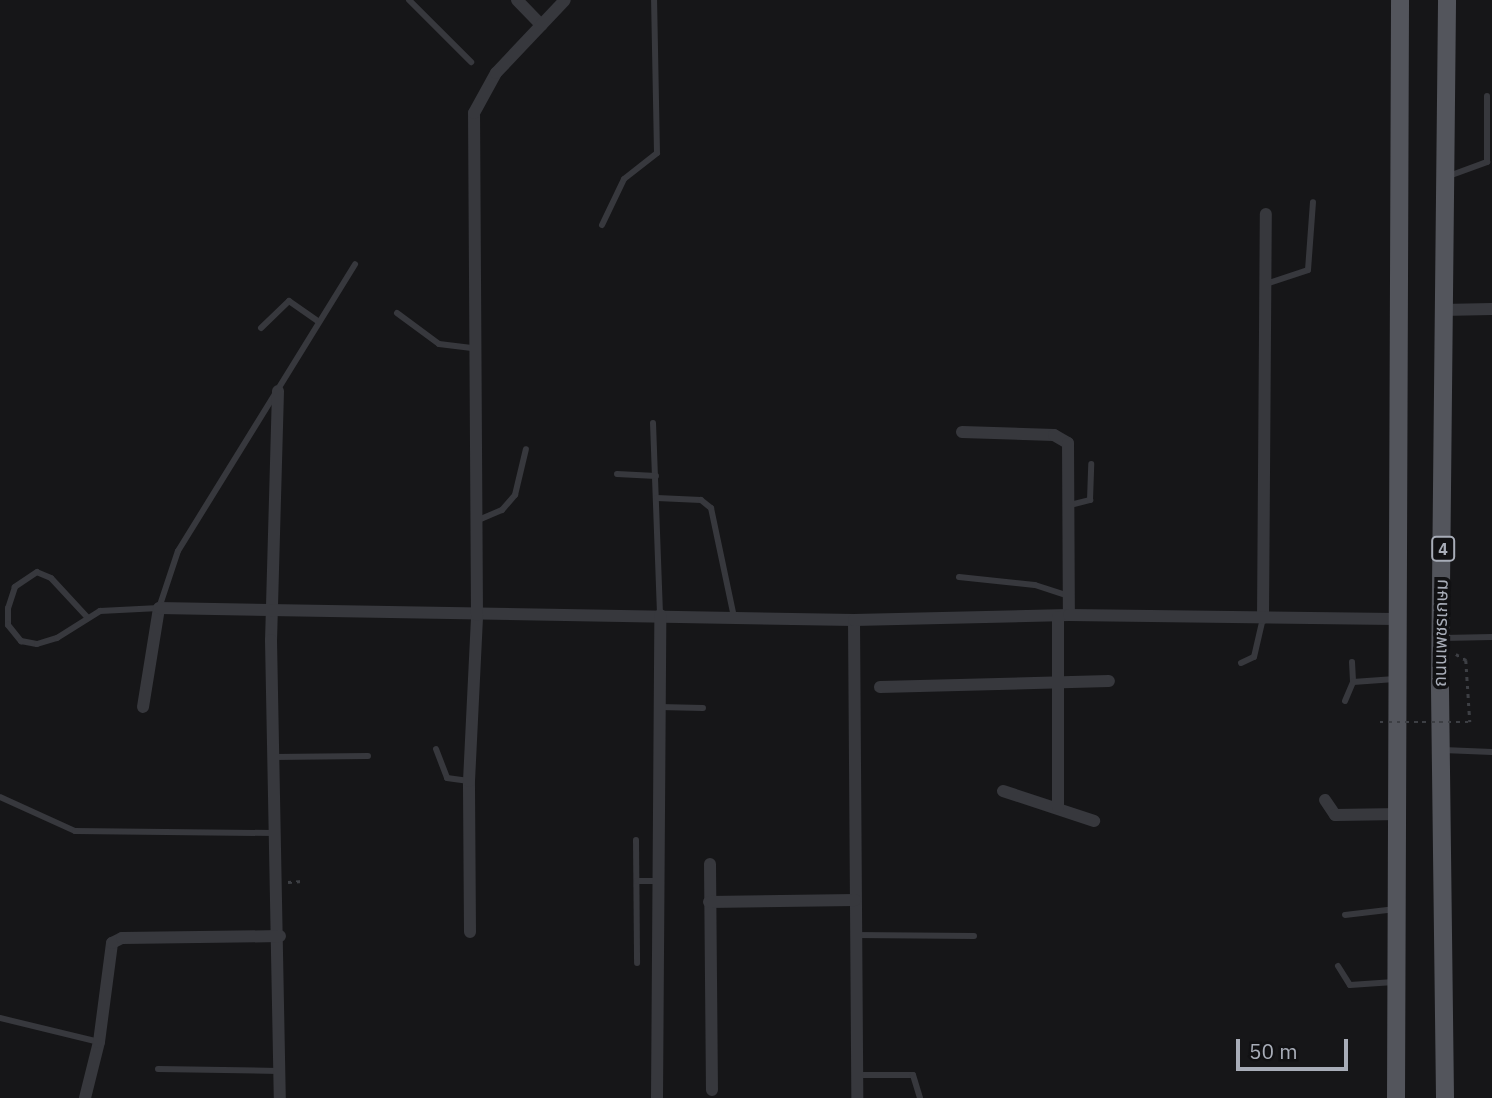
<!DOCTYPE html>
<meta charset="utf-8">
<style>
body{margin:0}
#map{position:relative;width:1492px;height:1098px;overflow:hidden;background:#161618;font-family:"IBM Plex Sans","Noto Sans Thai",sans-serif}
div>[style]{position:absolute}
.path>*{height:2.5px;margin-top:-1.25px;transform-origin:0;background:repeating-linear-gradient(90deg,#3d3f44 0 3.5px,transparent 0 8.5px)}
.service>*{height:6px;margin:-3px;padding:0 3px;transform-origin:3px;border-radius:3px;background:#37383d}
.minor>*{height:12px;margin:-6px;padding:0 6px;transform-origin:6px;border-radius:6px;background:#37383d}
.primary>*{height:18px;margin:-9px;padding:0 9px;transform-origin:9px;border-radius:9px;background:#53555c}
.path-bridge>*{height:2.5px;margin-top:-1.25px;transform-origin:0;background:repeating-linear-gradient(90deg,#3d3f44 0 3.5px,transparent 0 8.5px)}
span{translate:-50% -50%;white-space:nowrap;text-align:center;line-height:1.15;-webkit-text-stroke:7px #111113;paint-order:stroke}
.shield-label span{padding:2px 5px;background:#111113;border:2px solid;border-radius:5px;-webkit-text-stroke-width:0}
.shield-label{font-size:16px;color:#a8adb8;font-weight:700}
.street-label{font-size:18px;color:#a8adb8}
.scale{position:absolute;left:1236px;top:1039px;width:112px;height:32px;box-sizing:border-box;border:4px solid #a8adb8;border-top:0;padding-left:9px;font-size:21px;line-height:24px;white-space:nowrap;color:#a8adb8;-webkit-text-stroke:5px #111113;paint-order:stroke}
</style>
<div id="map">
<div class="path">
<i style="left:1456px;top:654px;width:12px;rotate:31deg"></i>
<i style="left:1466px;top:660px;width:62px;rotate:86.3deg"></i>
<i style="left:288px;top:882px;width:15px;rotate:-4deg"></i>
</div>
<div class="service">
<i style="left:409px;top:0;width:88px;rotate:45deg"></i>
<i style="left:1446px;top:177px;width:44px;rotate:-20.1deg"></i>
<i style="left:1487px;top:162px;width:66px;rotate:-90deg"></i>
<i style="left:602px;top:225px;width:51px;rotate:-64.4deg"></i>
<i style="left:624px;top:179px;width:42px;rotate:-38.2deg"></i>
<i style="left:657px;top:153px;width:153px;rotate:-91.1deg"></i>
<i style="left:1266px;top:284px;width:44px;rotate:-18.4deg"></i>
<i style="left:1308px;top:270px;width:68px;rotate:-85.8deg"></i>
<i style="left:397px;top:313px;width:52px;rotate:36.4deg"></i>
<i style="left:439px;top:344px;width:35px;rotate:7deg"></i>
<i style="left:261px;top:328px;width:39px;rotate:-44deg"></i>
<i style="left:289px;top:301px;width:35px;rotate:35deg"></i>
<i style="left:653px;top:423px;width:192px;rotate:87.9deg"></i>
<i style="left:617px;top:474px;width:39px;rotate:3deg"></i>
<i style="left:657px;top:498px;width:44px;rotate:2.6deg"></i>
<i style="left:701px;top:500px;width:13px;rotate:39deg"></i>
<i style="left:711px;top:508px;width:111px;rotate:78.1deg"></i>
<i style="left:1070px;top:505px;width:21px;rotate:-14deg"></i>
<i style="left:1090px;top:500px;width:36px;rotate:-88deg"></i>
<i style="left:476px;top:521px;width:28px;rotate:-23deg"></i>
<i style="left:502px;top:510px;width:20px;rotate:-49deg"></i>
<i style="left:515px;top:495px;width:47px;rotate:-76.6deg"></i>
<i style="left:959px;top:577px;width:76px;rotate:6deg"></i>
<i style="left:1035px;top:585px;width:36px;rotate:18deg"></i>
<i style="left:88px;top:618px;width:54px;rotate:-132.8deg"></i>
<i style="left:51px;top:578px;width:15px;rotate:-157deg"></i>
<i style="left:37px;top:572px;width:27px;rotate:146deg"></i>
<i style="left:15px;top:587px;width:22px;rotate:108deg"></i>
<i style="left:8px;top:608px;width:17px;rotate:90deg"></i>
<i style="left:8px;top:625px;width:21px;rotate:51deg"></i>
<i style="left:21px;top:641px;width:16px;rotate:11deg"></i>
<i style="left:37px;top:644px;width:21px;rotate:-17deg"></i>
<i style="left:57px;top:638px;width:51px;rotate:-32.1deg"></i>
<i style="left:100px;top:611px;width:59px;rotate:-2.9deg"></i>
<i style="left:159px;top:608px;width:60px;rotate:-71.6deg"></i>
<i style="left:178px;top:551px;width:337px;rotate:-58.3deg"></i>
<i style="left:1443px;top:638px;width:49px;rotate:-1.2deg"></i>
<i style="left:1352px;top:662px;width:20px;rotate:87deg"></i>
<i style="left:1241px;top:663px;width:14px;rotate:-25deg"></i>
<i style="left:1254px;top:657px;width:40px;rotate:-77deg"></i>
<i style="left:1345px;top:701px;width:21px;rotate:-67deg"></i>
<i style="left:1353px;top:682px;width:42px;rotate:-4.1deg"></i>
<i style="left:660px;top:707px;width:43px;rotate:1.3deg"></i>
<i style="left:436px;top:749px;width:31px;rotate:69deg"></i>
<i style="left:447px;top:778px;width:22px;rotate:8deg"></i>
<i style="left:1443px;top:750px;width:49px;rotate:2.3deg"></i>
<i style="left:274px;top:757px;width:94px;rotate:-0.6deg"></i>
<i style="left:0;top:797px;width:82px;rotate:24.4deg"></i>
<i style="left:75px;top:831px;width:199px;rotate:0.6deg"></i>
<i style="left:636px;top:840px;width:123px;rotate:89.5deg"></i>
<i style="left:637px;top:881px;width:18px"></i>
<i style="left:1345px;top:915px;width:51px;rotate:-6.7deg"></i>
<i style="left:855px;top:935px;width:119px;rotate:0.5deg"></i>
<i style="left:1338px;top:966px;width:22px;rotate:58deg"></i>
<i style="left:1350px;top:985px;width:44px;rotate:-3.9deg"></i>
<i style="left:0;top:1018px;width:102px;rotate:13.6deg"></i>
<i style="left:158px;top:1069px;width:121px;rotate:0.9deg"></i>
<i style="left:857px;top:1075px;width:56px"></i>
<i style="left:913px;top:1075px;width:24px;rotate:73deg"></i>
</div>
<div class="minor">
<i style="left:517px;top:0;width:35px;rotate:46deg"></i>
<i style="left:1442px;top:310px;width:50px;rotate:-1.1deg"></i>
<i style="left:278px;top:391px;width:249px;rotate:91.6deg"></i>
<i style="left:271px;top:640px;width:458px;rotate:88.9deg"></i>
<i style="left:962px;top:432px;width:92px;rotate:1.9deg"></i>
<i style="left:1054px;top:435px;width:16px;rotate:30deg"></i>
<i style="left:1068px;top:443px;width:172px;rotate:89.7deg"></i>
<i style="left:1263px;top:618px;width:404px;rotate:-89.6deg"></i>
<i style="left:854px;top:620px;width:478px;rotate:89.6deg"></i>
<i style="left:880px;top:687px;width:229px;rotate:-1.5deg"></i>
<i style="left:143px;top:707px;width:100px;rotate:-80.8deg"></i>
<i style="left:159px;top:608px;width:695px;rotate:0.99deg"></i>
<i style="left:854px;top:620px;width:215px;rotate:-1.3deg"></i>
<i style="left:1069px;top:615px;width:325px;rotate:0.7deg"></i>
<i style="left:1003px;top:791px;width:96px;rotate:18.2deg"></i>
<i style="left:1325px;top:800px;width:18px;rotate:56deg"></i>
<i style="left:1335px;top:815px;width:65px;rotate:-0.9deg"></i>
<i style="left:1058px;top:807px;width:190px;rotate:-90deg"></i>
<i style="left:710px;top:864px;width:226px;rotate:89.5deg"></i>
<i style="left:709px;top:902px;width:146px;rotate:-0.8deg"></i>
<i style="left:470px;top:932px;width:151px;rotate:-90.4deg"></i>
<i style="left:469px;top:781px;width:166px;rotate:-87.2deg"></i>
<i style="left:477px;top:615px;width:502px;rotate:-90.34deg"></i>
<i style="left:474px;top:113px;width:46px;rotate:-61.2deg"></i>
<i style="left:496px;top:73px;width:100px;rotate:-46.6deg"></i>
<i style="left:85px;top:1098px;width:58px;rotate:-76deg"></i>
<i style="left:99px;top:1042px;width:100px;rotate:-82.5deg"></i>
<i style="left:112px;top:943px;width:11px;rotate:-27deg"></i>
<i style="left:122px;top:938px;width:158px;rotate:-0.7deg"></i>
<i style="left:657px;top:1098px;width:483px;rotate:-89.6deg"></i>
</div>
<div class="primary">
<i style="left:1396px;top:1098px;width:1098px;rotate:-89.79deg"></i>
<i style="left:1445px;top:1098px;width:415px;rotate:-90.7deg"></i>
<i style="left:1440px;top:683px;width:683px;rotate:-89.41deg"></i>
</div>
<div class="path-bridge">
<i style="left:1380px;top:722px;width:90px"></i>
</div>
<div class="shield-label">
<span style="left:1443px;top:549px">4</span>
</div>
<div class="street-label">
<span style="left:1441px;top:633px;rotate:-89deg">ถนนเพชรเกษม</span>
</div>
<div class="scale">50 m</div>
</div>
